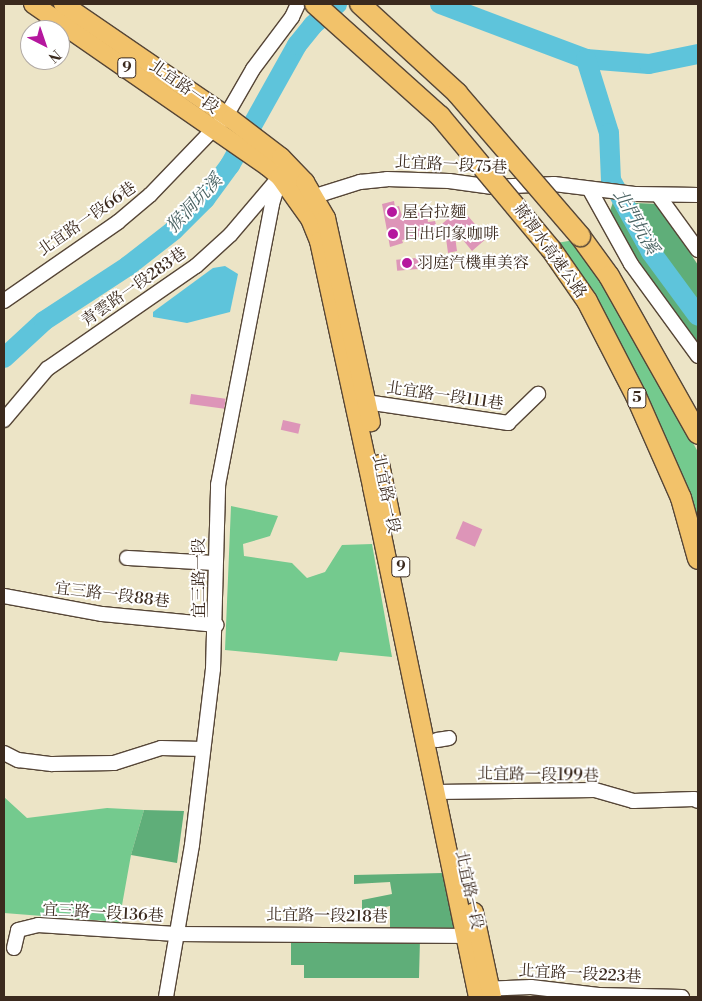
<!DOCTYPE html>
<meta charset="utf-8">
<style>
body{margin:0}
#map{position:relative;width:702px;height:1001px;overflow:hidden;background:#ece4c6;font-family:"Libre Bodoni","Noto Serif TC",serif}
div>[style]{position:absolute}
.green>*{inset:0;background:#74ca8e}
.forest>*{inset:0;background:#5fae79}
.water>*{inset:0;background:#5ec4db}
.river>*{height:20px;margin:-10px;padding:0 10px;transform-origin:10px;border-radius:10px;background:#5ec4db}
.building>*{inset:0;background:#dd95b8;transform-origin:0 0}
.roads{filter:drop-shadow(1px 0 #564637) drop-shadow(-1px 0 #564637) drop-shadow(0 1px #564637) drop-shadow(0 -1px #564637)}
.minor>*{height:14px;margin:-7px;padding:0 7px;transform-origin:7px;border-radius:7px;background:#fff}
.major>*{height:18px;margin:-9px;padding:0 9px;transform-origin:9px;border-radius:9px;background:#f2c26a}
.highway>*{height:20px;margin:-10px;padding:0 10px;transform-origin:10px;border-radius:10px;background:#f2c26a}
.bridges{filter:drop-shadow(1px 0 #564637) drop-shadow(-1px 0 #564637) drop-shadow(0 1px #564637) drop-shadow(0 -1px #564637)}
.highway-bridge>*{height:20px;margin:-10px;padding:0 10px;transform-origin:10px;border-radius:10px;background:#f2c26a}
.dots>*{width:14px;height:14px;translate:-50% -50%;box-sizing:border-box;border:2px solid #fff;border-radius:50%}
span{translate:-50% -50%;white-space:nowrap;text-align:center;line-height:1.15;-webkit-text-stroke:4px #fff;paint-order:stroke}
.shield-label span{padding:1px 4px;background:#fff;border:1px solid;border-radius:4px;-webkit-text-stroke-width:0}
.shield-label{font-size:15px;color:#3b2a1e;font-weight:700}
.street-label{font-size:16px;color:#3b2a1e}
.poi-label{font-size:16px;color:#3b2a1e}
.left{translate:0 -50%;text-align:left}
.water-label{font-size:18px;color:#476060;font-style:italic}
.frame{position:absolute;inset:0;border:5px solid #3b2a1e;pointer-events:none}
.north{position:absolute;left:20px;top:20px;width:50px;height:50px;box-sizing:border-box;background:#fff;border:1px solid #b1aaa5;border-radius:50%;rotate:139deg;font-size:14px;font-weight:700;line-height:20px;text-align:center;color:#3b2a1e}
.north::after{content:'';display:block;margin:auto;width:18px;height:22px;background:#b5179e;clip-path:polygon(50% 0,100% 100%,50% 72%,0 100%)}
</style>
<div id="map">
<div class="green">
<i style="clip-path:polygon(574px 240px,603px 281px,698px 452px,698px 525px,557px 243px)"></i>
<i style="clip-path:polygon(231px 506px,278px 516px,270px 536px,243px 544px,244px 556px,292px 563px,307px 578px,325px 572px,342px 545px,372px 544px,392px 657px,340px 652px,337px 661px,225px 650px)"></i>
<i style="clip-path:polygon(4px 797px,27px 818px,107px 808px,144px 810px,131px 855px,119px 922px,4px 913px)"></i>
</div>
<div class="forest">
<i style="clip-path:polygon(613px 202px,658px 204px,698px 265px,698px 354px,609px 214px)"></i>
<i style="clip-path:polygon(144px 810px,184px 811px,177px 863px,131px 855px)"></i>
<i style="clip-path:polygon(443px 873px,454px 928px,390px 927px,390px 906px,362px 912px,362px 900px,392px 894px,390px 882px,354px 884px,354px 875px)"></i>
<i style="clip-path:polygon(291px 938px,420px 939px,419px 978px,304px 978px,304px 965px,291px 965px)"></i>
</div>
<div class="water">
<i style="clip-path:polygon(225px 266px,238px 274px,230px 312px,187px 323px,153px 317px,153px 312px,213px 268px)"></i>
</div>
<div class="river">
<i style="left:440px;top:4px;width:156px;rotate:20.6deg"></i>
<i style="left:586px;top:59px;width:63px;rotate:4.5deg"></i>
<i style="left:649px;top:64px;width:50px;rotate:-11.5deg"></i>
<i style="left:586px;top:59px;width:77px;rotate:72.7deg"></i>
<i style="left:609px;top:133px;width:47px;rotate:87.6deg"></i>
<i style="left:611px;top:180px;width:82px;rotate:60.9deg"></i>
<i style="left:651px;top:252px;width:79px;rotate:53.7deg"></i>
<i style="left:4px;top:358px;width:54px;rotate:-42.8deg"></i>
<i style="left:44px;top:321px;width:100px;rotate:-33.2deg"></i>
<i style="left:128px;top:266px;width:58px;rotate:-38deg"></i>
<i style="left:174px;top:230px;width:44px;rotate:-45deg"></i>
<i style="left:205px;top:199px;width:42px;rotate:-53.7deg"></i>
<i style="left:230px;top:165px;width:137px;rotate:-60.8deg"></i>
<i style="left:297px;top:45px;width:26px;rotate:-51deg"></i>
<i style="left:313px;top:25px;width:32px;rotate:-41deg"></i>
</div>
<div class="building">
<i style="clip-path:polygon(394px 201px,395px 207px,399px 206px,402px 216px,426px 211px,428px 222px,435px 221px,437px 228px,461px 208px,487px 238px,472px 251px,454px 229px,457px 251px,448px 253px,445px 231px,402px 240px,403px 243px,390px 247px,382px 204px)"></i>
<i style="left:451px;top:255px;width:11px;height:55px;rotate:85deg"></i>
<i style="left:191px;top:394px;width:35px;height:10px;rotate:8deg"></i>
<i style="left:283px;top:420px;width:18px;height:10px;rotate:13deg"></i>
<i style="left:463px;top:521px;width:21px;height:19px;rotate:23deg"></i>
</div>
<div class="roads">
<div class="minor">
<i style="left:590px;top:190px;width:85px;rotate:61deg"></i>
<i style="left:631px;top:264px;width:114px;rotate:53.9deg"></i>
<i style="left:658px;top:195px;width:68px;rotate:54deg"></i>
<i style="left:306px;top:199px;width:57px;rotate:-17.5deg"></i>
<i style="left:360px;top:182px;width:27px;rotate:-6deg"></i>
<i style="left:387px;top:179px;width:62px;rotate:1.8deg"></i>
<i style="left:449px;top:181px;width:44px;rotate:7.8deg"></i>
<i style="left:493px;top:187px;width:61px;rotate:-2.8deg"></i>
<i style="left:554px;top:184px;width:83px;rotate:7deg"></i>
<i style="left:636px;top:194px;width:62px;rotate:0.9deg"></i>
<i style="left:4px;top:301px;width:139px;rotate:-34.7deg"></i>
<i style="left:118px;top:222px;width:42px;rotate:-40.2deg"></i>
<i style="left:150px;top:195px;width:110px;rotate:-46.1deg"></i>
<i style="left:226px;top:116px;width:54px;rotate:-60.1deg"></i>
<i style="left:253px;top:69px;width:65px;rotate:-53.1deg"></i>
<i style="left:292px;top:17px;width:14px;rotate:-65deg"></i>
<i style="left:366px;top:402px;width:144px;rotate:8.4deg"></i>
<i style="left:508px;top:423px;width:42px;rotate:-44deg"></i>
<i style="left:4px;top:420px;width:67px;rotate:-49.9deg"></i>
<i style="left:47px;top:369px;width:181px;rotate:-34.7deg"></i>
<i style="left:196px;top:266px;width:47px;rotate:-42.4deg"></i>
<i style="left:231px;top:234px;width:71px;rotate:-49.6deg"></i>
<i style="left:127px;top:558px;width:88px;rotate:3.3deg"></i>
<i style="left:4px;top:596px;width:100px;rotate:10.4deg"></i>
<i style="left:102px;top:614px;width:115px;rotate:5.5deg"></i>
<i style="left:437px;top:740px;width:12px;rotate:-9deg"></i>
<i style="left:4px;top:753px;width:16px;rotate:27deg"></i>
<i style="left:18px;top:760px;width:34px;rotate:7deg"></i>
<i style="left:52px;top:764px;width:62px;rotate:-0.9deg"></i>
<i style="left:114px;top:763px;width:49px;rotate:-17.7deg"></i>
<i style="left:161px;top:748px;width:42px;rotate:1.4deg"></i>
<i style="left:435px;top:792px;width:160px;rotate:-0.7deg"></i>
<i style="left:595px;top:790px;width:40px;rotate:16deg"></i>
<i style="left:633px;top:801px;width:61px;rotate:-1.9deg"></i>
<i style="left:694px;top:799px;width:4px;rotate:27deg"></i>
<i style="left:14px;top:948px;width:18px;rotate:-77deg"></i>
<i style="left:18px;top:930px;width:21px;rotate:-14deg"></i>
<i style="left:38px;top:925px;width:138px;rotate:3.7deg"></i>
<i style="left:176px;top:934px;width:297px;rotate:0.4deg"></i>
<i style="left:482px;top:989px;width:49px;rotate:-2.3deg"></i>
<i style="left:531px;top:987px;width:68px;rotate:6.7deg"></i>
<i style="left:599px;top:995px;width:83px;rotate:1.4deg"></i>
<i style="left:166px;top:997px;width:154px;rotate:-80.3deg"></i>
<i style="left:192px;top:845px;width:177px;rotate:-83.2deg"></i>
<i style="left:213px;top:669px;width:184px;rotate:-88.4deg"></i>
<i style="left:218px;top:485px;width:286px;rotate:-79.1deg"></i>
<i style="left:272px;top:204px;width:28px;rotate:-73deg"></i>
<i style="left:280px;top:177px;width:6px;rotate:-51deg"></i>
</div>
<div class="major">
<i style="left:33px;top:4px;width:285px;rotate:34.7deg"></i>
<i style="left:267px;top:166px;width:17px;rotate:40deg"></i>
<i style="left:280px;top:177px;width:52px;rotate:54.5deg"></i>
<i style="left:310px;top:219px;width:24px;rotate:68deg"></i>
<i style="left:319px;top:241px;width:252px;rotate:77.8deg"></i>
<i style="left:372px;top:487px;width:521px;rotate:78.26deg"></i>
<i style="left:63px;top:4px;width:204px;rotate:34.4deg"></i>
<i style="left:231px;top:119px;width:63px;rotate:37.2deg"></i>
<i style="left:281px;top:157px;width:35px;rotate:46deg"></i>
<i style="left:305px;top:182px;width:42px;rotate:59.7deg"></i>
<i style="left:326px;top:218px;width:209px;rotate:77.6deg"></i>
<i style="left:380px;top:464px;width:54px;rotate:78.3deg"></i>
<i style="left:474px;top:912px;width:87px;rotate:78deg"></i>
</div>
<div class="highway">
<i style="left:580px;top:236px;width:49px;rotate:54.1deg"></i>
<i style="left:609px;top:276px;width:181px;rotate:60.6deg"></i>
<i style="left:551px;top:249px;width:63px;rotate:55.3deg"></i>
<i style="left:587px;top:301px;width:107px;rotate:62.7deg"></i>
<i style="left:636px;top:396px;width:111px;rotate:66.2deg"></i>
<i style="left:681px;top:498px;width:63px;rotate:74.4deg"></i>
</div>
</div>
<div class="bridges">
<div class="highway-bridge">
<i style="left:315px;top:4px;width:168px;rotate:41.9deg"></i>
<i style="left:440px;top:116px;width:173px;rotate:50.2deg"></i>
<i style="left:360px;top:4px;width:132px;rotate:42.5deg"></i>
<i style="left:457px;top:93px;width:189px;rotate:49.3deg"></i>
</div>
</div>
<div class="dots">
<i style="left:392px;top:212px;background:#b5179e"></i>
<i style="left:393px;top:234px;background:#b5179e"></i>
<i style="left:407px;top:263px;background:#b5179e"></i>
</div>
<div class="shield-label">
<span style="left:127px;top:68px">9</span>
<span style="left:637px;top:398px">5</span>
<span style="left:401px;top:567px">9</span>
</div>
<div class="street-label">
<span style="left:184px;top:87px;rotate:35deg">北宜路一段</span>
<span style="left:451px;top:165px;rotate:3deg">北宜路一段75巷</span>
<span style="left:87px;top:219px;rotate:-35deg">北宜路一段66巷</span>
<span style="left:550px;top:251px;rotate:54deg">蔣渭水高速公路</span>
<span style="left:134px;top:287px;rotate:-35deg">青雲路一段283巷</span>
<span style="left:445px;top:396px;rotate:8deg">北宜路一段111巷</span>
<span style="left:386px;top:494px;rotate:78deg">北宜路一段</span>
<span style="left:199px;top:578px;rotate:-90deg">宜三路一段</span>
<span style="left:112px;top:595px;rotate:7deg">宜三路一段88巷</span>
<span style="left:538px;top:775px;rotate:1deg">北宜路一段199巷</span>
<span style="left:469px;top:890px;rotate:78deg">北宜路一段</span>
<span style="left:103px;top:913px;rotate:3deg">宜三路一段136巷</span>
<span style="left:327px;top:916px;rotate:1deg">北宜路一段218巷</span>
<span style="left:580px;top:974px;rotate:3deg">北宜路一段223巷</span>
</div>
<div class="poi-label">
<span class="left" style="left:402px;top:212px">屋台拉麵</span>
<span class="left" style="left:403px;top:234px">日出印象咖啡</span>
<span class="left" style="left:417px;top:263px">羽庭汽機車美容</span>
</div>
<div class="water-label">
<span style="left:195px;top:204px;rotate:-47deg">猴洞坑溪</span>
<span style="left:635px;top:222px;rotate:60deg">北門坑溪</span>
</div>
<div class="frame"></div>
<div class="north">N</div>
</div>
